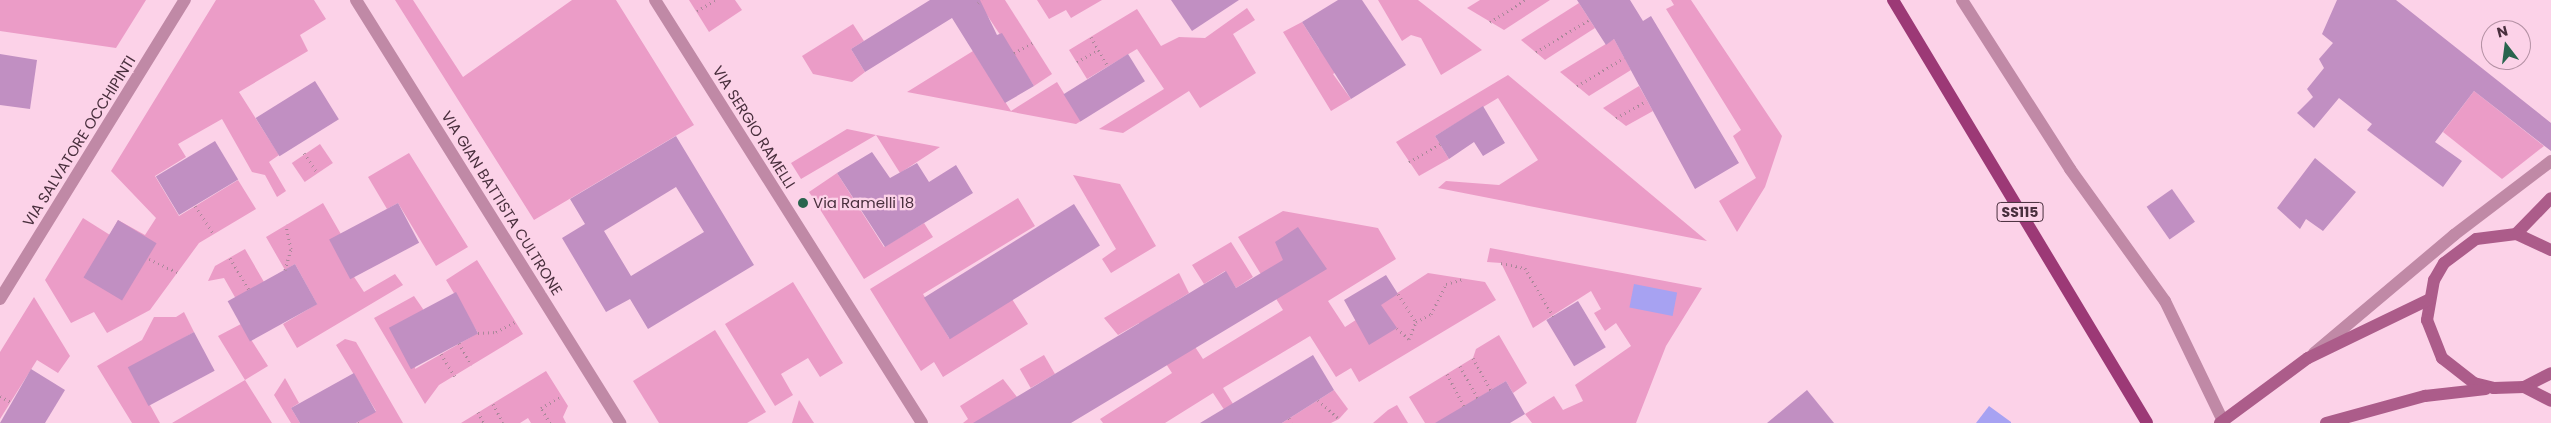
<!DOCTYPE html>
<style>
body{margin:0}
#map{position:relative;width:2551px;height:423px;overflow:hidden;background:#fcd2e8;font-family:Poppins,sans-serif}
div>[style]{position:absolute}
.green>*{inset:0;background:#eb9cc7;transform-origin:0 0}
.water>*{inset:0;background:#a7a2f2;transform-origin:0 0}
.building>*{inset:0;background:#c18fc2;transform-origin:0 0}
.path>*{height:3px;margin-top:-1.5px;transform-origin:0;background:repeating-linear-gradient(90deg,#aa889a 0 1px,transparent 0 5px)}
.lane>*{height:12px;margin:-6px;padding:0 6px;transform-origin:6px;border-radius:6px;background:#c089a6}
.street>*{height:12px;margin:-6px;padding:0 6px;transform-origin:6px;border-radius:6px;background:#c089a6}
.secondary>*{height:12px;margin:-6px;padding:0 6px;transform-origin:6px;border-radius:6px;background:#ac5c8a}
.primary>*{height:12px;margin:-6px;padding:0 6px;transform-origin:6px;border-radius:6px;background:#9c3976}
.dots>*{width:14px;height:14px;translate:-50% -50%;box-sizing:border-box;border:2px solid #fcd2e8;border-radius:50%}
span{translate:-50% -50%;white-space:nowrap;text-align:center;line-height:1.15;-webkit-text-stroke:4.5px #fcd2e8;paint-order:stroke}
.shield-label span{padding:1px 4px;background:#fcd2e8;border:1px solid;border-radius:4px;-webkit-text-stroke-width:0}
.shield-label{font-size:14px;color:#492f3d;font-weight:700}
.street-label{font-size:15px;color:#492f3d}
.poi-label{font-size:15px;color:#492f3d}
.left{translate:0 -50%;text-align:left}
.north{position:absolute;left:2481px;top:20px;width:50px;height:50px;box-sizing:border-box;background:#fcd2e8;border:1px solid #b491a4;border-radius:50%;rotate:345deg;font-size:14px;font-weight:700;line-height:20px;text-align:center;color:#492f3d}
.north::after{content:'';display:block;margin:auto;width:18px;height:22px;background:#29644e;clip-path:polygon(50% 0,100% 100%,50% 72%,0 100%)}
</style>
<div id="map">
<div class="green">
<i style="clip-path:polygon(0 0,146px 0,116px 48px,0 31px)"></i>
<i style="clip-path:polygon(216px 0,314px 0,326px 19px,300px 35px,308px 51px,239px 92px,279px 155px,269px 162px,286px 191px,277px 197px,265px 175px,252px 172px,222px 119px,178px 144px,186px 157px,155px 176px,179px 216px,238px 180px,256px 209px,199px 243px,150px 310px,107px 333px,94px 312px,71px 323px,45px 280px,83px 218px,110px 235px,118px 220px,145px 235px,156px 218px,111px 171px)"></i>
<i style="clip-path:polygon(395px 0,413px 0,463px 77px,572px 0,616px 0,694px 125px,534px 220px)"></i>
<i style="clip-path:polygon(689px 0,735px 0,742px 10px,709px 32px)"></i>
<i style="clip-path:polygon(977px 0,1005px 0,1052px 74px,1034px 86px)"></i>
<i style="clip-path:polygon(1037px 0,1102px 0,1071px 18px,1066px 10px,1049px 19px)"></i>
<i style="clip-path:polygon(1378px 0,1418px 0,1482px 50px,1441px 75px,1421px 38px,1411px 35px,1402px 41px)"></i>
<i style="clip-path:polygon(1480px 0,1550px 0,1504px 30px,1467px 8px)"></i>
<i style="clip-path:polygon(1671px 0,1691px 0,1782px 136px,1765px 187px,1737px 232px,1719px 201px,1756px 178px,1733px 136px,1741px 130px,1666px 9px,1674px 5px)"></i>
<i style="clip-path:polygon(1579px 3px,1595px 28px,1545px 60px,1521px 40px)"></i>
<i style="clip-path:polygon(1247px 8px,1255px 20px,1233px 34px,1256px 73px,1200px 108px,1189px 91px,1123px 133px,1099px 129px,1164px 89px,1137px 49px,1087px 79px,1069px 50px,1137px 9px,1161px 46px,1179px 37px,1205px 38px)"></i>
<i style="clip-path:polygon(1302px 22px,1319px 49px,1354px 60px,1333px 74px,1351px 99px,1331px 111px,1283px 32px)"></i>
<i style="clip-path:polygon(853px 24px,864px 41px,851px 49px,865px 72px,852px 82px,813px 74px,802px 56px)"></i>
<i style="clip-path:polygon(1614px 39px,1631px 70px,1589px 96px,1560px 72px)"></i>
<i style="clip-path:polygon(973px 51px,1011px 111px,1057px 82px,1081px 121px,1076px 124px,907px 92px)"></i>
<i style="clip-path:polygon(1508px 75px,1707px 241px,1438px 188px,1446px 181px,1499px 185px,1538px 160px,1498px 98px,1435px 136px,1449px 159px,1419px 176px,1396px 142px)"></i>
<i style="clip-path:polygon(1639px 86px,1653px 111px,1626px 126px,1603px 108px)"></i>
<i style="clip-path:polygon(2474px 91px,2544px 146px,2502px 179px,2443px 132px)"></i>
<i style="clip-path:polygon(847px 129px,876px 135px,940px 147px,900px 173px,876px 135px,801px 179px,791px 163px)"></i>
<i style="left:320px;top:144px;width:23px;height:34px;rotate:56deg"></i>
<i style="clip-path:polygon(409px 153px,468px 247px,436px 266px,398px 203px,387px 209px,368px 177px)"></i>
<i style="clip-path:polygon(837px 173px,884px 247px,924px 223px,933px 237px,864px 279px,809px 192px)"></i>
<i style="clip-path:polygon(1073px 175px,1120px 184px,1156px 246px,1111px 273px,1102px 259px,1116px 249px)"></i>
<i style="clip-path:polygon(1018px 198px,1035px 226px,923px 294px,949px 338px,972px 324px,961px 304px,1012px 299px,1028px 324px,943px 377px,934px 362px,921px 371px,870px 289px)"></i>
<i style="clip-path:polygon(323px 203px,342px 236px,331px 242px,364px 292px,395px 274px,403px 285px,297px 348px,283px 324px,317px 304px,295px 264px,285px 270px,266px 237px)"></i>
<i style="clip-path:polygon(1283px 211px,1378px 228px,1396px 259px,1328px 301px,1345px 327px,1428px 273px,1485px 282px,1496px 300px,1359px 382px,1351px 368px,1336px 377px,1310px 336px,1223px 388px,1245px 423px,1233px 423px,1213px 393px,1165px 423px,1103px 423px,1100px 419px,1172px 373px,1139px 323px,1118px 335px,1104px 318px,1179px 273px,1189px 293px,1168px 306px,1203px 359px,1283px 310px,1238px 237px)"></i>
<i style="clip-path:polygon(1231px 242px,1253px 277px,1236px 288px,1225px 271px,1204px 284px,1192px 265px)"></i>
<i style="clip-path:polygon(1490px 248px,1702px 288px,1666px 346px,1636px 423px,1532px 423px,1525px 414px,1554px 396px,1563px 410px,1583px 401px,1575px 385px,1631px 346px,1616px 323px,1605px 331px,1594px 313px,1601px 309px,1591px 291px,1533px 328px,1501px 263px,1487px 262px)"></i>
<i style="clip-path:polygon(245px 249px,264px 282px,236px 299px,224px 278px,208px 281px,215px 266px)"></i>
<i style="clip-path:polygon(477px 260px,523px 334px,439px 385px,425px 404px,374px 318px,414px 296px,423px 309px,415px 369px,478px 333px,446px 280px)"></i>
<i style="clip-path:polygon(793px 282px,843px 363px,820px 377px,808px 358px,781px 374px,793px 395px,775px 406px,725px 324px)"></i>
<i style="clip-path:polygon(34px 297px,70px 356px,58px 373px,37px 360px,0 419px,0 352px)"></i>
<i style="clip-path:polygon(184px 312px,194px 332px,130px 369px,160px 423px,132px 423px,97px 366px,142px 340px,154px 317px,176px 317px)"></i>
<i style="clip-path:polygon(241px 324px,268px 366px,245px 380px,272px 423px,172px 423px,245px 380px,218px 336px)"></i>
<i style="clip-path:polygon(715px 330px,766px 412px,747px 423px,659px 423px,633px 381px)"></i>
<i style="clip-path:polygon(1499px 335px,1527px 383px,1513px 393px,1506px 381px,1447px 417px,1451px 423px,1425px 423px,1409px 397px,1473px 358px,1476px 349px)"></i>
<i style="clip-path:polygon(345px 339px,356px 342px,403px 423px,356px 423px,376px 411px,336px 345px)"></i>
<i style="left:1044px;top:355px;width:22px;height:28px;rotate:60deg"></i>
<i style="clip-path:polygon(546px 371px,568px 406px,563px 417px,566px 423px,531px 423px,528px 418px,520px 423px,461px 423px)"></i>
<i style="clip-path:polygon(285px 378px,299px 403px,291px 408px,300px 423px,291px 423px,274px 395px)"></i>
<i style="clip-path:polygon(1003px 379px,1017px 397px,1000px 423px,963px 423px,968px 419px,960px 406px)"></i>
<i style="clip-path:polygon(1334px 390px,1348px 409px,1339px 419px,1331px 423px,1282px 423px)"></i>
<i style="clip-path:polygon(799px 400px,814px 423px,792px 423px)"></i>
<i style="clip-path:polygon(1397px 405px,1408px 423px,1373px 423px,1388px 410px)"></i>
</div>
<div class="water">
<i style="left:1634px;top:284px;width:44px;height:24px;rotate:11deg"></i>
<i style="clip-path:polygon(1989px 406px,2011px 422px,2011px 423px,1976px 423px)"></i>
</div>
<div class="building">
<i style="clip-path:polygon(930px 0,980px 0,997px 35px,1002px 33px,1034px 86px,1005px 103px,952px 18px,865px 72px,851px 49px)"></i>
<i style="clip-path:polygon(1171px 0,1239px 0,1192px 31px)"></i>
<i style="clip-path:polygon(1338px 0,1362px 0,1406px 65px,1351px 99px,1302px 22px)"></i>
<i style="clip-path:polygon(1577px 0,1630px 0,1643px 21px,1651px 16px,1739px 163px,1695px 189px,1614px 39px,1606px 45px)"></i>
<i style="clip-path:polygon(2337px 0,2396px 0,2551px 123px,2551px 151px,2474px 91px,2435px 142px,2462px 161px,2443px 187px,2367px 130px,2372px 124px,2339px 98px,2314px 128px,2297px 113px,2313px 97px,2307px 89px,2324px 68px,2319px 59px,2333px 43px,2322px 34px)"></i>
<i style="clip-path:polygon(0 54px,37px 60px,30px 109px,0 105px)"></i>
<i style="left:1128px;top:54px;width:32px;height:76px;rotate:58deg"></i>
<i style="left:315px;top:81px;width:45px;height:70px;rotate:58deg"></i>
<i style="clip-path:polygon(1483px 106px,1505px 143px,1483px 156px,1474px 142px,1449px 159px,1435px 136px)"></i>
<i style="clip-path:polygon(evenodd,676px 136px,754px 265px,648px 329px,630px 299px,606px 312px,562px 238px,585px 224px,570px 199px,676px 136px,676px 187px,704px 232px,631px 276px,604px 231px,676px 187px)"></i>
<i style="left:215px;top:141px;width:45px;height:69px;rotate:59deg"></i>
<i style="clip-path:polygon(872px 152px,890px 178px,917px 163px,929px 182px,956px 165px,973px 193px,885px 247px,837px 173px)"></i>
<i style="clip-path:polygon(2315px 158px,2356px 192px,2323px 231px,2306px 219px,2300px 229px,2277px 208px)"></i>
<i style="left:2172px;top:189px;width:40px;height:31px;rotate:55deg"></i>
<i style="left:398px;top:203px;width:45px;height:78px;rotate:62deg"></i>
<i style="left:1074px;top:204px;width:49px;height:177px;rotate:58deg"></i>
<i style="left:118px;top:220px;width:45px;height:67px;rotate:31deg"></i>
<i style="clip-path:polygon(1298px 227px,1327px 269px,1071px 423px,973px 423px,1226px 271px,1236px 288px,1283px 260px,1275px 242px)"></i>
<i style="left:295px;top:264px;width:46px;height:77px;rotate:61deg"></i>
<i style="clip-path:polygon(1386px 275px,1398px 294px,1381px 305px,1397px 328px,1369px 345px,1344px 300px)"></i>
<i style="left:456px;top:292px;width:47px;height:76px;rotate:62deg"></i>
<i style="left:1578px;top:301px;width:54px;height:37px;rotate:59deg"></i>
<i style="left:194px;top:332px;width:44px;height:75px;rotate:62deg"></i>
<i style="clip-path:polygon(1313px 355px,1334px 390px,1282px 423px,1200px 423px)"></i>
<i style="clip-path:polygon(31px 369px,65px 390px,45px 423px,0 423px)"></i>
<i style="clip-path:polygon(354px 373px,376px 412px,356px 423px,300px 423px,291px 408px)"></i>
<i style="clip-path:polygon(1506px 381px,1525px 414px,1510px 423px,1435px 423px)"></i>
<i style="clip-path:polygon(1807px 390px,1834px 423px,1767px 423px)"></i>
</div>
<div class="path">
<i style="left:978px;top:3px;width:5px;rotate:-37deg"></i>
<i style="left:697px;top:11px;width:21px;rotate:-31deg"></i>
<i style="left:1490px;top:22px;width:41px;rotate:-32.2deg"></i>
<i style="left:1091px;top:37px;width:34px;rotate:60deg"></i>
<i style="left:1536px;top:52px;width:63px;rotate:-31.4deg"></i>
<i style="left:1014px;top:53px;width:21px;rotate:-29deg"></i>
<i style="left:1077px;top:62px;width:24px;rotate:-30deg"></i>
<i style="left:1577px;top:86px;width:55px;rotate:-30.8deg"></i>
<i style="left:1616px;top:118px;width:35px;rotate:-29deg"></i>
<i style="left:304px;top:153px;width:23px;rotate:56deg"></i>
<i style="left:1409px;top:162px;width:36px;rotate:-30deg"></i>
<i style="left:195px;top:206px;width:34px;rotate:56deg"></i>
<i style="left:230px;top:258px;width:39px;rotate:59deg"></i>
<i style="left:149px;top:259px;width:31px;rotate:25deg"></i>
<i style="left:1501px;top:263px;width:25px;rotate:12deg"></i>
<i style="left:1525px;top:268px;width:56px;rotate:59.7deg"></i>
<i style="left:285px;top:270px;width:22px;rotate:-74deg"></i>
<i style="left:291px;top:249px;width:25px;rotate:-102deg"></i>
<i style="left:1398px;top:294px;width:33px;rotate:57deg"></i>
<i style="left:1397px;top:328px;width:16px;rotate:43deg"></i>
<i style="left:1409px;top:339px;width:18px;rotate:-68deg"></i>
<i style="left:1416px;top:322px;width:17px;rotate:-28deg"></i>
<i style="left:1431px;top:314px;width:34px;rotate:-63deg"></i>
<i style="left:1446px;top:284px;width:18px;rotate:-16deg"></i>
<i style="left:478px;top:333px;width:18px;rotate:-3deg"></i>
<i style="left:496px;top:332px;width:21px;rotate:-28deg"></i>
<i style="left:459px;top:343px;width:25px;rotate:61deg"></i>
<i style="left:441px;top:354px;width:26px;rotate:58deg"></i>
<i style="left:1473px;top:358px;width:37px;rotate:61deg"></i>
<i style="left:1460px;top:366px;width:37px;rotate:61deg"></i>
<i style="left:1447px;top:374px;width:36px;rotate:62deg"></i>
<i style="left:0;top:396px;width:13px;rotate:29deg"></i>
<i style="left:1318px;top:400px;width:28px;rotate:42deg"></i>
<i style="left:493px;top:404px;width:21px;rotate:62deg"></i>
<i style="left:478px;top:412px;width:13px;rotate:61deg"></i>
<i style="left:1289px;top:418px;width:5px;rotate:68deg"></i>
<i style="left:358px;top:422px;width:1px;rotate:45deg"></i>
<i style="left:550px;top:423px;width:17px;rotate:-121deg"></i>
<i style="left:541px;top:408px;width:24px;rotate:-30deg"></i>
</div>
<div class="lane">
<i style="left:2314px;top:353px;width:183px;rotate:-40.1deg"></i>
<i style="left:2454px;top:235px;width:122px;rotate:-37.3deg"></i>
</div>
<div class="street">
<i style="left:356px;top:0;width:499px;rotate:58deg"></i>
<i style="left:655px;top:0;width:500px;rotate:57.74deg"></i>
<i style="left:1962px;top:0;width:201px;rotate:57.4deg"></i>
<i style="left:2070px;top:169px;width:163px;rotate:54.3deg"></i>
<i style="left:2165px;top:301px;width:133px;rotate:64.2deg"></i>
<i style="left:0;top:299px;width:352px;rotate:-58.3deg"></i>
</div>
<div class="secondary">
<i style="left:2516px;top:234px;width:50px;rotate:-45.8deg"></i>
<i style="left:2551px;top:250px;width:38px;rotate:-155deg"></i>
<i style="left:2516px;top:234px;width:40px;rotate:172.9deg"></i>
<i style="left:2476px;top:239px;width:40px;rotate:143deg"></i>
<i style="left:2444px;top:263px;width:20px;rotate:120deg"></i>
<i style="left:2434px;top:280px;width:41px;rotate:99.9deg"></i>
<i style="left:2427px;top:320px;width:41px;rotate:68.5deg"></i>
<i style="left:2442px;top:358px;width:41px;rotate:38deg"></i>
<i style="left:2474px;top:383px;width:21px;rotate:14deg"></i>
<i style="left:2494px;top:388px;width:30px;rotate:-2deg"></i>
<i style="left:2524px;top:387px;width:30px;rotate:-27deg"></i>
<i style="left:2524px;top:387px;width:30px;rotate:27deg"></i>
<i style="left:2220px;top:423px;width:109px;rotate:-36.5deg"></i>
<i style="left:2308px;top:358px;width:133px;rotate:-25.8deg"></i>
<i style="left:2326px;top:423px;width:103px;rotate:-15.3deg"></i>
<i style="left:2425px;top:396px;width:61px;rotate:-6.5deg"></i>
</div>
<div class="primary">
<i style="left:1893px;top:0;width:493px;rotate:59deg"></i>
</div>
<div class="dots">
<i style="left:803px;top:203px;background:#29644e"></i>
</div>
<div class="shield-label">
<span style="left:2020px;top:212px">SS115</span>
</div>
<div class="street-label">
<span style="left:754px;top:127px;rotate:58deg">VIA SERGIO RAMELLI</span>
<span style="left:79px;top:141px;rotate:-58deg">VIA SALVATORE OCCHIPINTI</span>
<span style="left:502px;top:203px;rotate:58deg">VIA GIAN BATTISTA CULTRONE</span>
</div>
<div class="poi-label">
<span class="left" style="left:813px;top:203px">Via Ramelli 18</span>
</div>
<div class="north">N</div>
</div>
